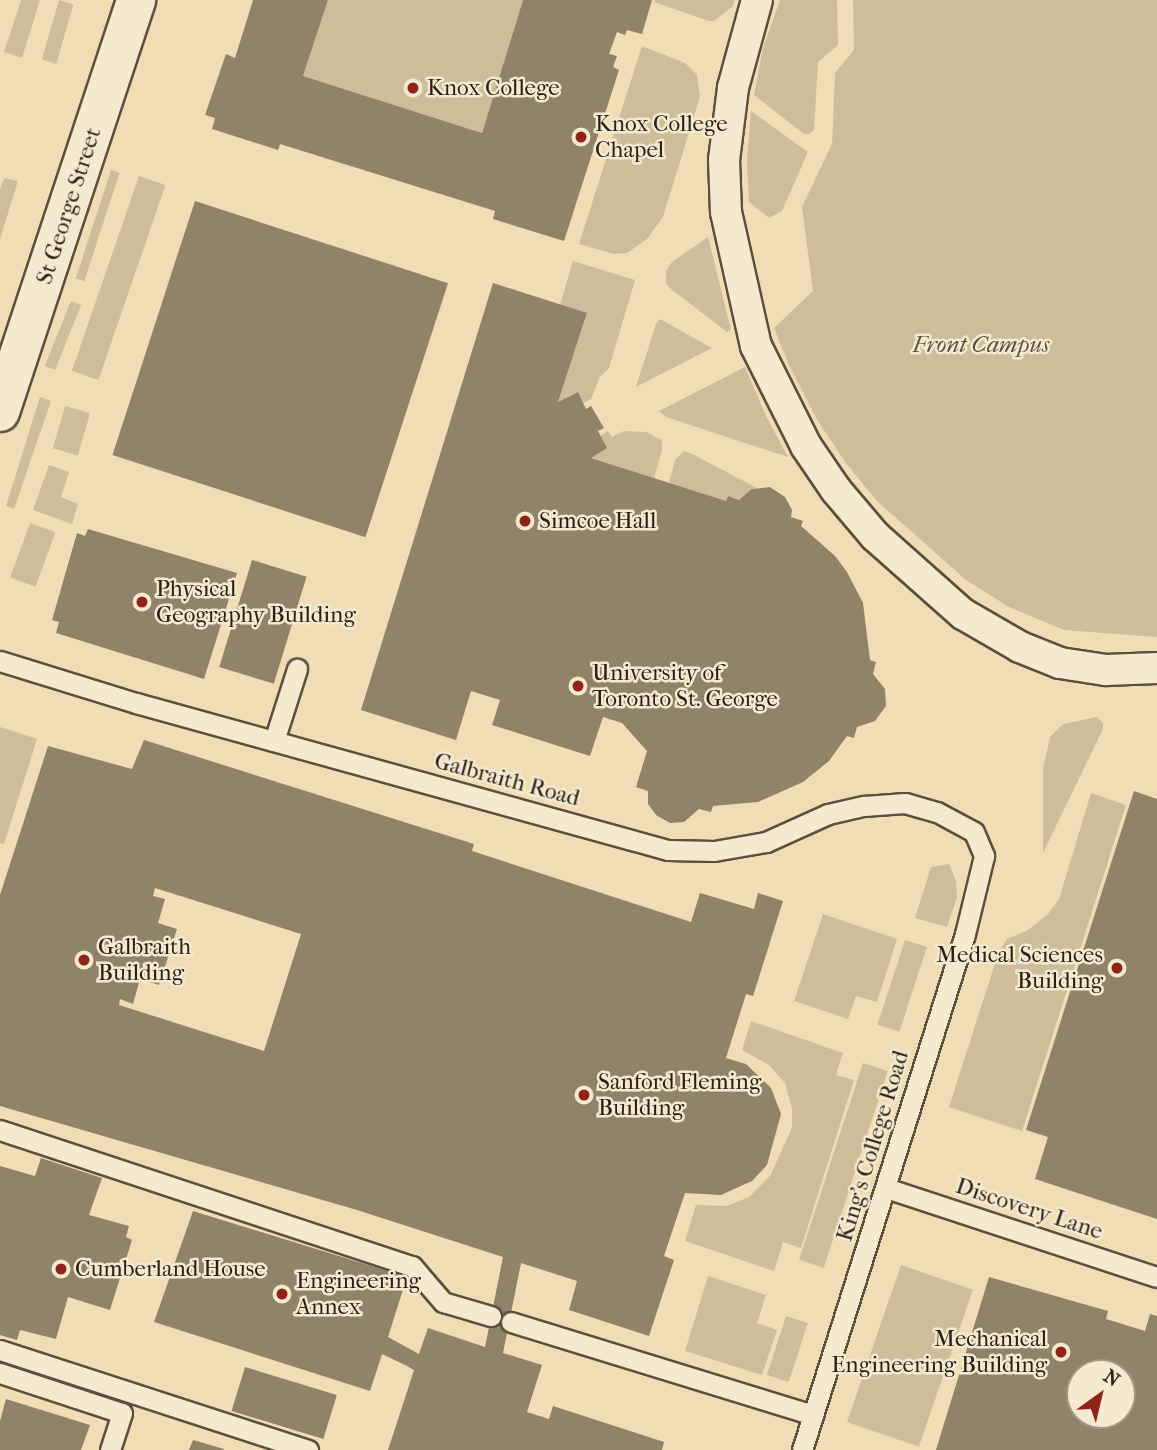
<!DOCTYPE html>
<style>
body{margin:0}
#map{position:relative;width:1157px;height:1450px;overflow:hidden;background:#f0ddb5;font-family:"IM FELL French Canon",serif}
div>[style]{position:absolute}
.green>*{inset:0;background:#cebd9a;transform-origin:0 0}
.building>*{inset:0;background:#908369;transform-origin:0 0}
.roads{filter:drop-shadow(2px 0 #5b503e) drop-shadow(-2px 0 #5b503e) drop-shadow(0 2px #5b503e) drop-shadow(0 -2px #5b503e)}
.service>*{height:19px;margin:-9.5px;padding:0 9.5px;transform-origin:9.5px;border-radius:9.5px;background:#f5e9cf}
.pedestrian>*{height:30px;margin:-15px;padding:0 15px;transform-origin:15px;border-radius:15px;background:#f5e9cf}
.tertiary>*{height:38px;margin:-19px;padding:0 19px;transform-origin:19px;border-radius:19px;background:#f5e9cf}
.dots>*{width:19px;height:19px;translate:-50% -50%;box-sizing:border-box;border:4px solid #f5e9cf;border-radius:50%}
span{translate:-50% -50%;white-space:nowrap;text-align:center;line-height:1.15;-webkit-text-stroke:5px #f5e9cf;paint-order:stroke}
.poi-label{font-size:23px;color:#292117}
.left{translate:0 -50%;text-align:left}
.right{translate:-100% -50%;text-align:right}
.street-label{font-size:23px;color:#292117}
.park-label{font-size:23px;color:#5b503e;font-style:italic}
.north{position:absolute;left:1066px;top:1359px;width:70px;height:70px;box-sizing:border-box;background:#f5e9cf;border:2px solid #a39985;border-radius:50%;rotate:34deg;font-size:19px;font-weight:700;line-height:28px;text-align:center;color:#292117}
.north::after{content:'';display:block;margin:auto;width:24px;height:32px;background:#8f2418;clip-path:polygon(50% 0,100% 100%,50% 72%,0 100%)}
</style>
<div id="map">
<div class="green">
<i style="clip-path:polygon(21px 0,40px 0,22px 58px,4px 52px)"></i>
<i style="left:59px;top:0;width:15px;height:62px;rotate:16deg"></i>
<i style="clip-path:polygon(328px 0,523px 0,482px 133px,303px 76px)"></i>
<i style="clip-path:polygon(656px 0,735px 0,732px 7px,714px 21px,709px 21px,654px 2px)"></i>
<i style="clip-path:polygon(780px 0,837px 0,838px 45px,818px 62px,814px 130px,809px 134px,804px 134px,754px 95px,763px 48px)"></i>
<i style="clip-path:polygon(853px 0,1157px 0,1157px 637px,1064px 630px,1009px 607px,966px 580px,877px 501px,845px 462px,816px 418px,788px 363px,774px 328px,813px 291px,802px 207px,832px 144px,835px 73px,854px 50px)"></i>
<i style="clip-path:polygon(642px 46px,685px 63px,697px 75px,700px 97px,663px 217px,647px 239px,627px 253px,614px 254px,579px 244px)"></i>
<i style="clip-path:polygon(751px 111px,808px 152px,782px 211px,769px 218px,749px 202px,747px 162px)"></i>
<i style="left:111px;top:170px;width:9px;height:114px;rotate:18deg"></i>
<i style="left:139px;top:176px;width:28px;height:206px;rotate:19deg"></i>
<i style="clip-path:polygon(4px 178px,18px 181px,0 239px,0 190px)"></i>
<i style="clip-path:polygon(708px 237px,731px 330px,727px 332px,671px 289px,666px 283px,666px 271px,672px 262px)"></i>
<i style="clip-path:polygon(573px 261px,635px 280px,609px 368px,600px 377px,591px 399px,583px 403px,577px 392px,558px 402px,587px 314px,560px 305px)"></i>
<i style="left:71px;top:301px;width:11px;height:70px;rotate:22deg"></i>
<i style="clip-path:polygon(660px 319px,712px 348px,636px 387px,656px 324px)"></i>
<i style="clip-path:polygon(745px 367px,766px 416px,788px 457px,666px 417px,659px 411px)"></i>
<i style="clip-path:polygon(40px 397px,51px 401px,14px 509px,6px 506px)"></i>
<i style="left:65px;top:406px;width:26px;height:44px;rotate:16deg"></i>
<i style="clip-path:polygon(608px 431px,612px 437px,624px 431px,646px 432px,662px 440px,662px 450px,654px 478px,591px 458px,600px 436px)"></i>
<i style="clip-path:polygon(684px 451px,692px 454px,757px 488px,739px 500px,728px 496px,726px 501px,669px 483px,675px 460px)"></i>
<i style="clip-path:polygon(49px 465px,69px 472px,61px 497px,78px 504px,72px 524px,33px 510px)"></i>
<i style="left:30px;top:523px;width:27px;height:58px;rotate:20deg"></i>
<i style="clip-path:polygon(1097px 717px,1103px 723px,1103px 729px,1043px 853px,1043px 769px,1050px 737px,1063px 724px)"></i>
<i style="clip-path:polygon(0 727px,37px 739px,4px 844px,0 843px)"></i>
<i style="clip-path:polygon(1091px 793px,1126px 805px,1022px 1131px,949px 1107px,999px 951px,1007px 939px,1028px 930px,1048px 914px,1059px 899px)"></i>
<i style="clip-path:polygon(949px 864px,956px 881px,957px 897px,947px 927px,915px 918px,931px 867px)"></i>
<i style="clip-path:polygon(823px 914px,897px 939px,877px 1002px,856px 996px,848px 1019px,794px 1001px)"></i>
<i style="left:905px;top:940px;width:23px;height:89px;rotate:18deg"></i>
<i style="clip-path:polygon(751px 1021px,843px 1053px,836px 1075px,854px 1080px,801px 1248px,783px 1242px,774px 1271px,685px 1241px,696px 1205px,727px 1206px,749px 1197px,770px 1176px,792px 1128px,792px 1109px,785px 1083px,769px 1065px,742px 1050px)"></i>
<i style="left:863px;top:1063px;width:26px;height:207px;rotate:18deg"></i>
<i style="left:901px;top:1265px;width:76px;height:166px;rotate:19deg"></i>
<i style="clip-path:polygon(708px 1276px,766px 1295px,757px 1323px,777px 1330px,762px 1375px,685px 1351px)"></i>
<i style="left:786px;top:1316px;width:23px;height:62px;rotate:18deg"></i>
</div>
<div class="building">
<i style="clip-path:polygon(253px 0,328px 0,303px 76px,482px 133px,523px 0,652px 0,642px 34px,627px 30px,625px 35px,617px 32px,609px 54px,617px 56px,613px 67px,619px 70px,564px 241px,493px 219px,495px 211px,280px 144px,278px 150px,212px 129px,215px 118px,205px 115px,226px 54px,235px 58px)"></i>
<i style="left:195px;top:201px;width:266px;height:267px;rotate:18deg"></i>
<i style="clip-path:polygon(493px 283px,587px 313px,558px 402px,578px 392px,586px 409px,591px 406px,604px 428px,598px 431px,607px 448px,591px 458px,726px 501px,728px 496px,739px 500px,752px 489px,770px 487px,785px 497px,792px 510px,791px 517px,803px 521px,801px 526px,835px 556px,847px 572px,863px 603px,870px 660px,876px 662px,873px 674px,885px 689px,886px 706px,875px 721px,857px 727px,854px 738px,847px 736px,829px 761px,803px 782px,758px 802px,713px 806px,711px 812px,699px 809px,684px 822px,670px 823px,656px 815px,648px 804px,648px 791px,636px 787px,647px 751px,622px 723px,603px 717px,590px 756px,492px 725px,500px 700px,471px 691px,456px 740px,361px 710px)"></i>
<i style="clip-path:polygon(88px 529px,237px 573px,204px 679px,56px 633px,59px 622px,52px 620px,77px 533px,85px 536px)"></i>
<i style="left:252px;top:560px;width:57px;height:112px;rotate:17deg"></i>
<i style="clip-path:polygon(evenodd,144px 740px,474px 844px,472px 851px,691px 922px,700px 893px,754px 909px,758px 893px,783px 901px,753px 996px,746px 994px,726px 1058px,746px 1064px,771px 1088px,781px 1114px,767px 1165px,752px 1181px,721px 1195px,685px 1193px,664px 1256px,674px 1260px,649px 1336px,569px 1310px,577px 1281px,521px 1263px,503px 1353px,542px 1365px,527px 1412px,549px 1419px,553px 1406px,664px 1442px,662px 1450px,388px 1450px,414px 1370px,407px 1366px,382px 1354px,370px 1391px,154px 1322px,193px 1211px,407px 1277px,388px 1337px,419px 1354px,428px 1328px,485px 1347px,503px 1257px,357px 1210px,0 1106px,0 895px,48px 746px,132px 769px,144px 740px,155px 888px,301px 934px,264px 1051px,119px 1005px,120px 999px,133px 1004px,140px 979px,159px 985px,177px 929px,158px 923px,165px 899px,153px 896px,155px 888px)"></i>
<i style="clip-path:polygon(1134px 791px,1157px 799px,1157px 1219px,1035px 1179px,1048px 1137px,1026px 1130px)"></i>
<i style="clip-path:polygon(41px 1158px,102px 1178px,89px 1215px,129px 1226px,126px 1237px,132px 1240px,110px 1310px,68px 1297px,56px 1339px,20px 1330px,17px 1340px,0 1335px,0 1166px,35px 1176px)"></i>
<i style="clip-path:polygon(evenodd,989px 1277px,1108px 1311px,1106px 1319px,1145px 1331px,1150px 1314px,1157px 1316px,1157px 1450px,936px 1450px,989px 1277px,1080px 1373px,1122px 1373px,1122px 1415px,1080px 1415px,1080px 1373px)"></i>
<i style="left:245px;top:1367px;width:96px;height:46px;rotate:17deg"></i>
<i style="clip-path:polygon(6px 1399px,90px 1425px,81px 1450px,0 1450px,0 1421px)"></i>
<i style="clip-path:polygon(193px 1440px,224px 1449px,224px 1450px,189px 1450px)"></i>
</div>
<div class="roads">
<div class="service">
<i style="left:0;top:661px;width:142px;rotate:17.2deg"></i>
<i style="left:136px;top:703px;width:552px;rotate:15.45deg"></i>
<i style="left:668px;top:850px;width:46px;rotate:1.2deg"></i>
<i style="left:714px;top:851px;width:53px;rotate:-9.8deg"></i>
<i style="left:766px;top:842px;width:68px;rotate:-24.3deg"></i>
<i style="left:828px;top:814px;width:37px;rotate:-13deg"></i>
<i style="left:864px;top:806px;width:41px;rotate:-4.2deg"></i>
<i style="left:905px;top:803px;width:33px;rotate:16deg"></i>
<i style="left:937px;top:812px;width:42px;rotate:28.4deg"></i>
<i style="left:974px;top:832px;width:26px;rotate:67deg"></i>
<i style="left:984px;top:856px;width:80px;rotate:103.7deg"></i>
<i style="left:965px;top:934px;width:541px;rotate:107.53deg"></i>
<i style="left:274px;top:741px;width:76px;rotate:-72.3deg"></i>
<i style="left:0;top:1130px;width:434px;rotate:18.3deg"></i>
<i style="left:412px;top:1266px;width:48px;rotate:49.3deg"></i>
<i style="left:443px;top:1302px;width:50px;rotate:16.3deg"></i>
<i style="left:886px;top:1188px;width:285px;rotate:18.2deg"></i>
<i style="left:511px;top:1322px;width:316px;rotate:17.1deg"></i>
<i style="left:0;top:1350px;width:324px;rotate:18deg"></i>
<i style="left:0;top:1373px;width:128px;rotate:18.2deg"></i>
<i style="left:122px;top:1413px;width:39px;rotate:108deg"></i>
</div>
<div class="pedestrian">
<i style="left:757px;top:0;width:91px;rotate:105.3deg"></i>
<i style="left:733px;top:88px;width:73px;rotate:97.1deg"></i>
<i style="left:724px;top:160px;width:52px;rotate:87.8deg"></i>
<i style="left:726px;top:212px;width:137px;rotate:77.4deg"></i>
<i style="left:756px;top:346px;width:112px;rotate:63.4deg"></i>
<i style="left:806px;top:446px;width:53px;rotate:55.7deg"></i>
<i style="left:836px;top:490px;width:60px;rotate:49.7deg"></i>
<i style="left:875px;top:536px;width:118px;rotate:41.6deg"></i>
<i style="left:963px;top:614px;width:66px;rotate:30.1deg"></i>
<i style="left:1020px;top:647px;width:43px;rotate:21.8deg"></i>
<i style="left:1060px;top:663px;width:47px;rotate:8.7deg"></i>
<i style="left:1106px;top:670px;width:51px;rotate:-2.2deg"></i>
</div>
<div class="tertiary">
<i style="left:0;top:412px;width:434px;rotate:-71.7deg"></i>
</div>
</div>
<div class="dots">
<i style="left:413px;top:88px;background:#8f2418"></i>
<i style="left:581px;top:137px;background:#8f2418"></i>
<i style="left:525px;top:521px;background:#8f2418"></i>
<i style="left:142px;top:602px;background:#8f2418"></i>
<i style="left:578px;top:686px;background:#8f2418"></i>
<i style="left:84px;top:960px;background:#8f2418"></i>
<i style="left:1117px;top:968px;background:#8f2418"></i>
<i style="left:584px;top:1095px;background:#8f2418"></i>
<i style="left:61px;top:1269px;background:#8f2418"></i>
<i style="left:282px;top:1294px;background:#8f2418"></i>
<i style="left:1061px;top:1352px;background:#8f2418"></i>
</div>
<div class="poi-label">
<span class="left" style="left:427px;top:88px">Knox College</span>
<span class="left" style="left:595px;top:137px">Knox College<br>Chapel</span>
<span class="left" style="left:539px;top:521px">Simcoe Hall</span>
<span class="left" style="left:156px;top:602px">Physical<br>Geography Building</span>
<span class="left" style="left:592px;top:686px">University of<br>Toronto St. George</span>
<span class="left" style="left:98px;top:960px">Galbraith<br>Building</span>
<span class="right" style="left:1103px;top:968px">Medical Sciences<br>Building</span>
<span class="left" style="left:598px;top:1095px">Sanford Fleming<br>Building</span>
<span class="left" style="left:75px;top:1269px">Cumberland House</span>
<span class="left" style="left:296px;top:1294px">Engineering<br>Annex</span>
<span class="right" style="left:1047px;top:1352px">Mechanical<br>Engineering Building</span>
</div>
<div class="street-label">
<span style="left:69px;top:206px;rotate:-72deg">St George Street</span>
<span style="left:507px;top:780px;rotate:15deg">Galbraith Road</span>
<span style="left:873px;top:1146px;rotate:-73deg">King's College Road</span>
<span style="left:1029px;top:1209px;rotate:18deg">Discovery Lane</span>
</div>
<div class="park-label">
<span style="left:981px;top:345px">Front Campus</span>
</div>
<div class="north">N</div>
</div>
